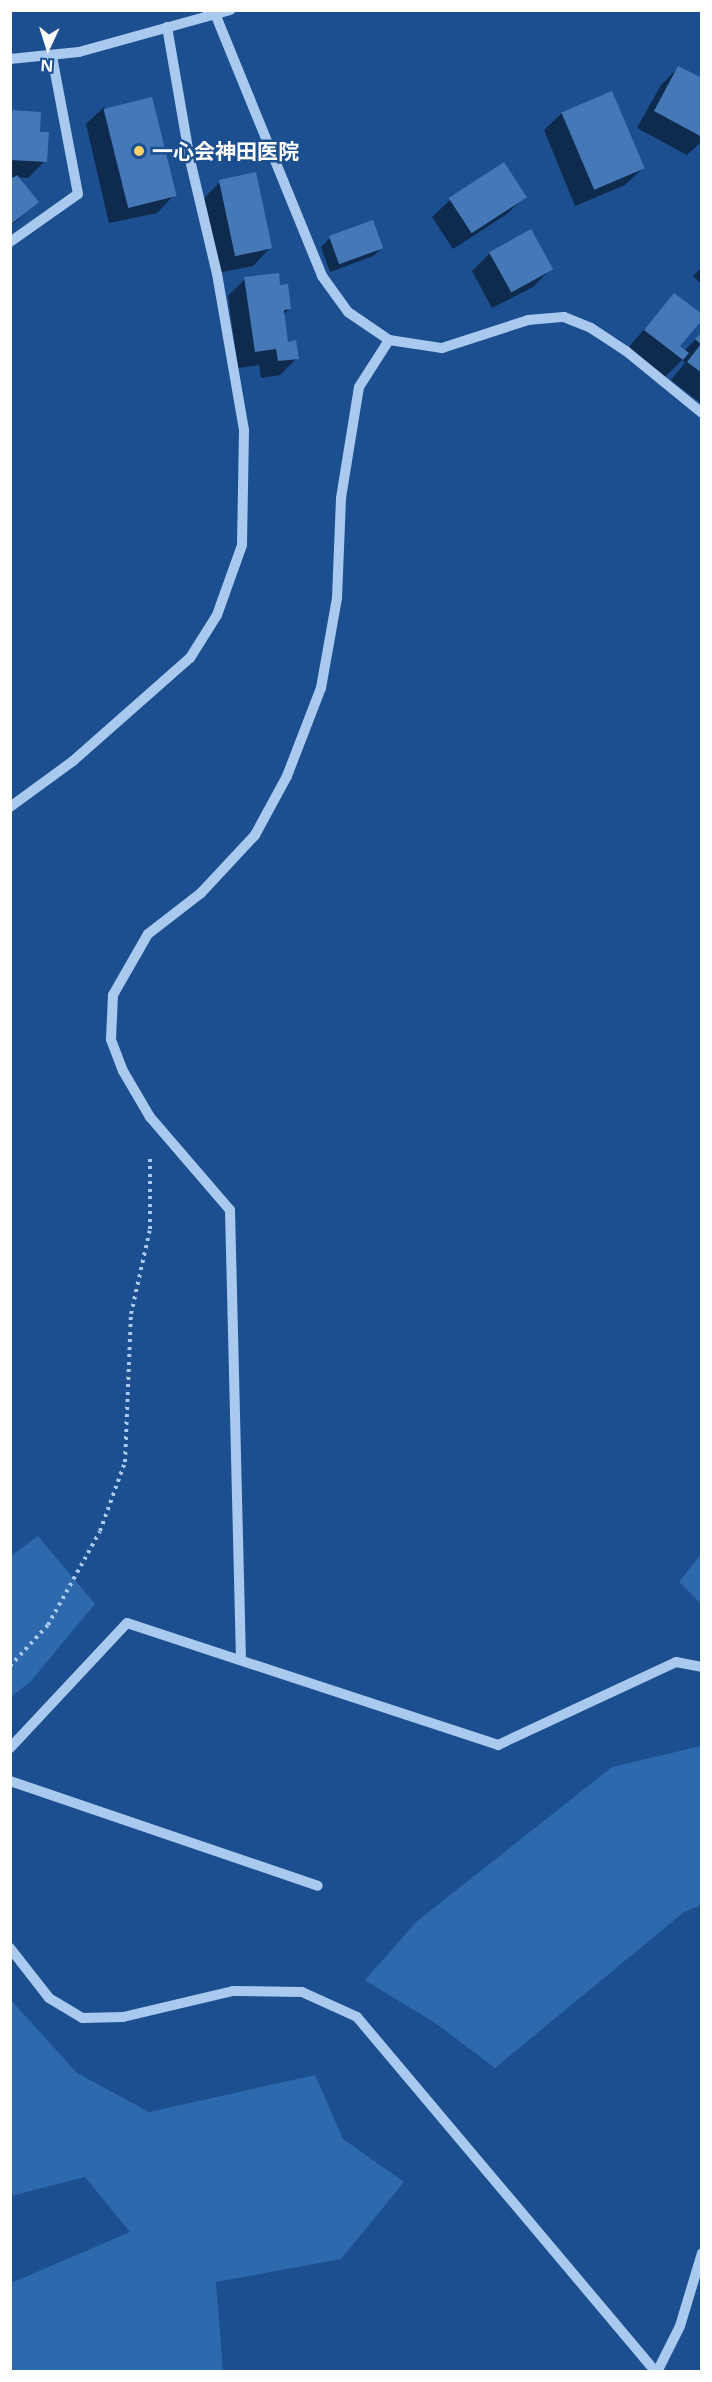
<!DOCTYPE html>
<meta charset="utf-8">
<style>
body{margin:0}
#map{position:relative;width:712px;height:2382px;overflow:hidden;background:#1b4f8f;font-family:"Open Sans","Noto Sans JP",sans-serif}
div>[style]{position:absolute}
.green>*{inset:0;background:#2e69ad}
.shadow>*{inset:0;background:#0007}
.building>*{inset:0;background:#4478b7;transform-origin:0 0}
.path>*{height:4px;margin-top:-2px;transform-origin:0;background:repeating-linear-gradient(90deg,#a9c9ee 0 3px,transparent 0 7.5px)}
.minor>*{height:10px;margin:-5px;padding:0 5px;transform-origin:5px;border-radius:5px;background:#a9c9ee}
.dots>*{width:16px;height:16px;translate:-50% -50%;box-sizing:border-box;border:3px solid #1b4f8f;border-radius:50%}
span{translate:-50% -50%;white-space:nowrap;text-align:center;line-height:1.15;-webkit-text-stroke:5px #1b4f8f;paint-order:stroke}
.poi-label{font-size:21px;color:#fff;font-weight:700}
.left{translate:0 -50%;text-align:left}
.frame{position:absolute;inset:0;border:12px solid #fff;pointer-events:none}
.north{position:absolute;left:18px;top:18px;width:60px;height:60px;-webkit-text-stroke:4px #1b4f8f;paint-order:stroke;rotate:184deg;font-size:16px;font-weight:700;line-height:24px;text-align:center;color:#fff}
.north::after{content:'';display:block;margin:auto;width:21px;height:27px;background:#fff;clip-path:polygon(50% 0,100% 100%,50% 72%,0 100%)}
</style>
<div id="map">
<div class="green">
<i style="clip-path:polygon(38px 1536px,95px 1604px,31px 1681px,11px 1697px,11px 1556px)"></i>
<i style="clip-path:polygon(701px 1554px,701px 1604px,679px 1582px)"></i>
<i style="clip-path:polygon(701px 1746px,701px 1905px,684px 1912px,495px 2068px,438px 2025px,365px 1980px,416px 1922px,612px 1767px)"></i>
<i style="clip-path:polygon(10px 1999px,77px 2073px,149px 2112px,315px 2075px,343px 2139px,404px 2182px,341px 2259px,216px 2282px,223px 2371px,11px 2371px,11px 2283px,130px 2232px,85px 2177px,11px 2196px)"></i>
</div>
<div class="shadow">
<i style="clip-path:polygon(678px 68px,702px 80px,702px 141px,687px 155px,637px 128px,661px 85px)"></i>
<i style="clip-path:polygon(104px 107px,174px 195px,157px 213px,109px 223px,86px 124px)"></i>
<i style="clip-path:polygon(10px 112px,38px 133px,45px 161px,28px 178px,17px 177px,37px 202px,10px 227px,10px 182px,17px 177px,10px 177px)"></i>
<i style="clip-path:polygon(562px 113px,643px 168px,625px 185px,575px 206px,544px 130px)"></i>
<i style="clip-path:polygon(503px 164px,525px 196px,507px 214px,453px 249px,432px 217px,450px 200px)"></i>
<i style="clip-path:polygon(220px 182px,270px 248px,253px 266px,218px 273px,202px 200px)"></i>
<i style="clip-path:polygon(372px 222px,382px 248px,373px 256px,330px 272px,321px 247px,330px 238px)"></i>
<i style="clip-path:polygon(530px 231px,551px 269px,533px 287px,492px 308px,472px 271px,490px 253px)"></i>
<i style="clip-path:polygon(702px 267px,702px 285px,693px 276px)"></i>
<i style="clip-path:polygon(245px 279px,279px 286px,290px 308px,283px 315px,287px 343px,297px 358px,280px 375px,261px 378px,259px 365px,238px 368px,228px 296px)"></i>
<i style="clip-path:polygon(674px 295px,678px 346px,684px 351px,702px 333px,702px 404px,671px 380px,685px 363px,682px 360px,665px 377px,628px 348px)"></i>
</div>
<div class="building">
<i style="clip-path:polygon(678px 66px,702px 78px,702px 137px,654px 111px)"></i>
<i style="left:612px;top:91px;width:84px;height:55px;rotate:67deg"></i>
<i style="left:152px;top:97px;width:102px;height:50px;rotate:76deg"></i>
<i style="clip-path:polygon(10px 110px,41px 112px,40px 132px,49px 132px,47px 162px,10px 160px)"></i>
<i style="left:504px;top:162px;width:42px;height:66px;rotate:57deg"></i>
<i style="left:256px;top:172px;width:78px;height:38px;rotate:78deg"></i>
<i style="clip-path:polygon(17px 175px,39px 202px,10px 225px,10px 180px)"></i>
<i style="left:373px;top:220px;width:30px;height:47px;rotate:70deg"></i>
<i style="left:531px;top:229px;width:46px;height:48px;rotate:61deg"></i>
<i style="clip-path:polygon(279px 273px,280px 285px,288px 284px,291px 309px,284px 310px,288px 342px,296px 340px,299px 359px,278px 361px,276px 349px,255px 352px,244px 277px)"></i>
<i style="clip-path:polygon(674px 293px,702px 314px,702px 320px,680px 346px,689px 353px,683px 360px,644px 330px)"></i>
<i style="clip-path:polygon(702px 332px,702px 373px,687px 362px,701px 344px,695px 339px)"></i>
</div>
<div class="path">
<i style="left:10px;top:1666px;width:56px;rotate:-47.2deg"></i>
<i style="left:48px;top:1625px;width:107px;rotate:-61deg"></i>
<i style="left:100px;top:1531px;width:73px;rotate:-70.1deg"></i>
<i style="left:125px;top:1462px;width:148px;rotate:-87.7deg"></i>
<i style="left:131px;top:1314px;width:87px;rotate:-77.4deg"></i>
<i style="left:150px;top:1229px;width:73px;rotate:-90deg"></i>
</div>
<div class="minor">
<i style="left:207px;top:10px;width:11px;rotate:34deg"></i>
<i style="left:216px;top:16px;width:281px;rotate:67.8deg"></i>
<i style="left:322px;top:276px;width:44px;rotate:54.2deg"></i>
<i style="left:348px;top:312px;width:50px;rotate:34.3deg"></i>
<i style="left:389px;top:340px;width:54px;rotate:8.6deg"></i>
<i style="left:442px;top:348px;width:90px;rotate:-18deg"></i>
<i style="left:528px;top:320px;width:36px;rotate:-5deg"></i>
<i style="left:564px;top:317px;width:29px;rotate:22deg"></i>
<i style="left:591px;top:328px;width:42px;rotate:33.3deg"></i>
<i style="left:626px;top:351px;width:98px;rotate:39.2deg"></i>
<i style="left:10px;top:59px;width:69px;rotate:-5.8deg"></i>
<i style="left:79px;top:52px;width:157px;rotate:-15.5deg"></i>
<i style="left:10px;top:242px;width:83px;rotate:-35.2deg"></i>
<i style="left:78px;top:194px;width:139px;rotate:-100.7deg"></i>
<i style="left:10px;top:807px;width:78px;rotate:-36.1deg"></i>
<i style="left:73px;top:761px;width:156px;rotate:-41.4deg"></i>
<i style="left:190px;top:658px;width:51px;rotate:-57.9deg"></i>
<i style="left:217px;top:615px;width:74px;rotate:-70.3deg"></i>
<i style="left:242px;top:545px;width:115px;rotate:-89deg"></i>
<i style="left:244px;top:430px;width:158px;rotate:-99.8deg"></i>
<i style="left:217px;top:274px;width:117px;rotate:-103.3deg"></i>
<i style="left:190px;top:160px;width:135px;rotate:-99.8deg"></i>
<i style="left:241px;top:1660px;width:450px;rotate:-91.4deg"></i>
<i style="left:230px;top:1210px;width:123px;rotate:-130.7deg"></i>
<i style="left:150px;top:1117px;width:53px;rotate:-120.4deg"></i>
<i style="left:123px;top:1071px;width:34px;rotate:-111deg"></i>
<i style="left:111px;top:1039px;width:44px;rotate:-87.4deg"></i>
<i style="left:113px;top:995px;width:70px;rotate:-60.2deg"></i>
<i style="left:148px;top:934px;width:67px;rotate:-37.7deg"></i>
<i style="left:201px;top:893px;width:79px;rotate:-47deg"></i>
<i style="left:255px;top:835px;width:67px;rotate:-61.5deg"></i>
<i style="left:287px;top:776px;width:94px;rotate:-68.9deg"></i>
<i style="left:321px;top:688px;width:91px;rotate:-79.9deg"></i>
<i style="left:337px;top:598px;width:100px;rotate:-87.7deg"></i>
<i style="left:341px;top:498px;width:112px;rotate:-80.8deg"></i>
<i style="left:359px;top:387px;width:56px;rotate:-57.4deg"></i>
<i style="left:10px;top:1748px;width:171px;rotate:-46.9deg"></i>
<i style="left:127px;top:1623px;width:391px;rotate:18.2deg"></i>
<i style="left:498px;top:1745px;width:196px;rotate:-25deg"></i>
<i style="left:676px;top:1662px;width:26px;rotate:11deg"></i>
<i style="left:10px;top:1781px;width:325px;rotate:18.8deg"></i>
<i style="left:10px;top:1948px;width:63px;rotate:52deg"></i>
<i style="left:49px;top:1998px;width:39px;rotate:31deg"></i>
<i style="left:82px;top:2018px;width:41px;rotate:-1.4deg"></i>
<i style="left:123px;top:2017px;width:113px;rotate:-13.3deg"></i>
<i style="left:233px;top:1991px;width:69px;rotate:0.8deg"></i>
<i style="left:302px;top:1992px;width:60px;rotate:24.4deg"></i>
<i style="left:357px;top:2017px;width:464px;rotate:49.9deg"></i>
<i style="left:657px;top:2372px;width:51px;rotate:-63.4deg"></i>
<i style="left:680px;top:2326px;width:76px;rotate:-73.2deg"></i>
</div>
<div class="dots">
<i style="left:139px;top:151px;background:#ffd166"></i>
</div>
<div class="poi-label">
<span class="left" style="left:152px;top:151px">一心会神田医院</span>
</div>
<div class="frame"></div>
<div class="north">N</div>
</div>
